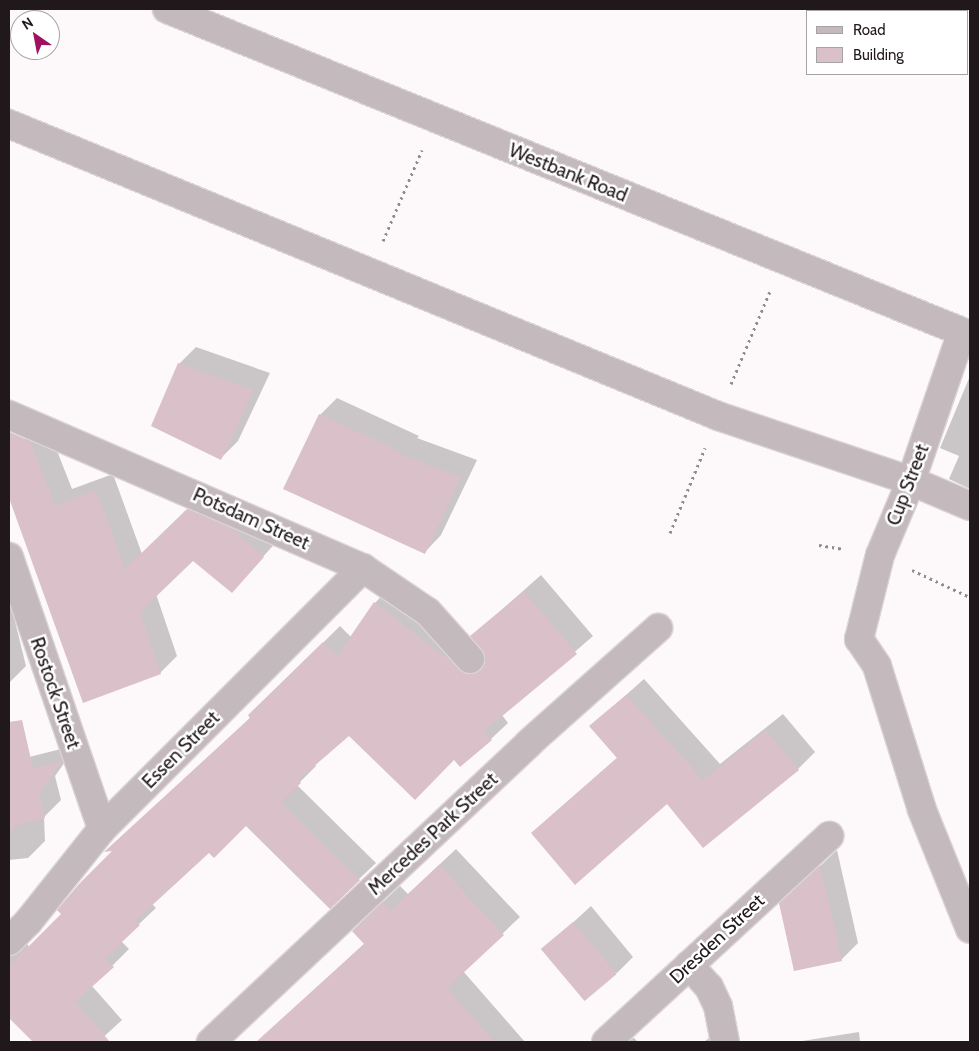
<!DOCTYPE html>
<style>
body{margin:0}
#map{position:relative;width:979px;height:1051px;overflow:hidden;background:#fdf8fa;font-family:Cabin,sans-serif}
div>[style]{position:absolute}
.shadow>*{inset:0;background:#0003}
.building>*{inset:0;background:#d9c0c9;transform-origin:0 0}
.path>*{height:3px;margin-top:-1.5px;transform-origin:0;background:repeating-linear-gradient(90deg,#928b8e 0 2.5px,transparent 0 6.5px)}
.roads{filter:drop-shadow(1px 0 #dad4d6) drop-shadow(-1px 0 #dad4d6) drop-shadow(0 1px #dad4d6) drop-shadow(0 -1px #dad4d6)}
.minor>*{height:28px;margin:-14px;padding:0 14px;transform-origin:14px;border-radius:14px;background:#c4b9bd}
.tertiary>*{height:28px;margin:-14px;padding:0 14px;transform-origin:14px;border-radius:14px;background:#c4b9bd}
span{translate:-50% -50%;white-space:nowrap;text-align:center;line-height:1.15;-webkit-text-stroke:5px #fff;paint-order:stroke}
.street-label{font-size:19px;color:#21181c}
.frame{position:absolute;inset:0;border:10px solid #21181c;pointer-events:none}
.legend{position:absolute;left:806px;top:10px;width:162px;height:65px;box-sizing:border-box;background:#fff;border:1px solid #a6a3a4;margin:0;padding:6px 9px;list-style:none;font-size:15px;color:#21181c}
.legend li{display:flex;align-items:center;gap:10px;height:25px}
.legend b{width:25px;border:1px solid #a6a3a4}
.north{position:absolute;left:10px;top:10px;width:50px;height:50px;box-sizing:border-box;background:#fff;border:1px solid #a6a3a4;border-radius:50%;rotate:327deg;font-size:14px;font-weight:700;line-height:20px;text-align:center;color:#21181c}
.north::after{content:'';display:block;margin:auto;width:18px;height:22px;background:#9e1260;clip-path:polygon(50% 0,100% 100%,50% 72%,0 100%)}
</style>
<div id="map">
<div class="shadow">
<i style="clip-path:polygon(196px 347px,270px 373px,238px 441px,221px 458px,179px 364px)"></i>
<i style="clip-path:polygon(970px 376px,970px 489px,949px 479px,959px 456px,940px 448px)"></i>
<i style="clip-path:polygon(337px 398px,419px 436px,417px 438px,477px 460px,441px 535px,425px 552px,320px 415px)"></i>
<i style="clip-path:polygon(50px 433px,72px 489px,113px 474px,142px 554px,205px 493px,279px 539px,232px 591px,193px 559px,156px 594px,177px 656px,160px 673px,84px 702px,9px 493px,9px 447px,14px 442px)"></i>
<i style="clip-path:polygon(541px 575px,593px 636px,502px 715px,508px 723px,491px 739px,455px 758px,350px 734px,315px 764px,316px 766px,297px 785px,376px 863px,359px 879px,246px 824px,209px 851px,152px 904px,156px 908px,121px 941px,129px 949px,92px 986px,122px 1020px,98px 1042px,32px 1042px,33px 1041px,9px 1016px,9px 951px,25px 940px,29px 947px,63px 914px,115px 850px,107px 851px,251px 717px,266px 699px,340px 626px,351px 637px,375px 603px,391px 586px,483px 658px,486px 658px,472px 636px)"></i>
<i style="clip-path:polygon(9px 597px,26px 666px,9px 683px)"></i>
<i style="clip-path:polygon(644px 679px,720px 764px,783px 714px,815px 752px,798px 769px,667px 803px,550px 817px,618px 757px,591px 726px)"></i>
<i style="clip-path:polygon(77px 745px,55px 776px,61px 800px,44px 817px,45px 841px,28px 858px,9px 860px,9px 762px)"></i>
<i style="clip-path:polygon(456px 849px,520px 917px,463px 971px,525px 1042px,258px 1042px,365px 943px,370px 914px,400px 886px,408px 894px)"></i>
<i style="clip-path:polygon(837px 850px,858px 943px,841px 960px,798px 887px)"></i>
<i style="clip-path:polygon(591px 906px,633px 957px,617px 973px,543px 950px)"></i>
<i style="clip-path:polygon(859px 1032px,860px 1042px,801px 1042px,802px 1041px)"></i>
<i style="clip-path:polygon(634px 1038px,638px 1042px,617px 1042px,627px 1041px)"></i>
<i style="clip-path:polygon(709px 1038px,713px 1042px,704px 1042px)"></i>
</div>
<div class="building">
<i style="clip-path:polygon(178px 363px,254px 390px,221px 460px,151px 426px)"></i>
<i style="clip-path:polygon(319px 414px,403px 453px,401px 455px,461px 477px,425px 554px,283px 489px)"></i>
<i style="clip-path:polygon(9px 432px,30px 441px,55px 506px,96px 490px,125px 569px,187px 509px,230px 527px,264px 557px,232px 593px,193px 561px,140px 612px,161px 674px,83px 703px,9px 498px)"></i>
<i style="clip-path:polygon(524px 591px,577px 654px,484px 731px,492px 740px,460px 767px,454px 760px,415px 800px,349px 736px,298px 780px,301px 783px,281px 802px,360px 880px,330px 909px,246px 826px,214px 858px,209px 853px,135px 921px,140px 925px,105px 958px,114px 967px,75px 1002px,110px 1042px,33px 1042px,9px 1018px,9px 966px,61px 914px,57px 910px,79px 884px,112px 851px,104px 852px,250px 718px,248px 715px,323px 642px,337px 656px,374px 602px,445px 657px,446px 656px,459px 670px,466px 674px,474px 674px,480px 671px,485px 664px,485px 656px,470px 636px)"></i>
<i style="clip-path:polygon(626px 695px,703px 780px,766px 730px,799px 770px,703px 848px,667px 804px,575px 885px,531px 833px,617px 758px,589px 726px)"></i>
<i style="clip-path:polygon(22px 720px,33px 768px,62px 761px,39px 794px,45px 818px,16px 825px,9px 835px,9px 722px)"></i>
<i style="clip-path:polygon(439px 865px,504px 935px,447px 988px,494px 1042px,256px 1042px,364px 944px,352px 931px,382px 902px,391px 910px)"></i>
<i style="clip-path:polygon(820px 865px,842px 961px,794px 971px,779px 903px)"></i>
<i style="left:573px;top:922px;width:68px;height:42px;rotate:50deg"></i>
</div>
<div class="path">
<i style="left:383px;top:241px;width:99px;rotate:-66.8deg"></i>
<i style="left:731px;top:384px;width:101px;rotate:-67.2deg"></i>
<i style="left:670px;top:533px;width:92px;rotate:-67.6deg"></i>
<i style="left:819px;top:545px;width:25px;rotate:9deg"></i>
<i style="left:912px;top:570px;width:64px;rotate:25deg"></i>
</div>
<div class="roads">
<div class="minor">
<i style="left:9px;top:124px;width:767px;rotate:22.38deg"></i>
<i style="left:718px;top:416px;width:204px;rotate:18.6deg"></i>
<i style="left:911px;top:481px;width:64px;rotate:23deg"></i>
<i style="left:962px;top:332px;width:157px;rotate:108.9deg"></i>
<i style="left:911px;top:481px;width:80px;rotate:112.7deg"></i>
<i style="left:880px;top:555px;width:87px;rotate:104deg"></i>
<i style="left:859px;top:639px;width:32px;rotate:56deg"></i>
<i style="left:877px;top:666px;width:151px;rotate:72.6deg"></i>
<i style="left:922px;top:810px;width:128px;rotate:68deg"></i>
<i style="left:9px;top:415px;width:386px;rotate:23.4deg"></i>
<i style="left:363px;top:568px;width:78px;rotate:34.1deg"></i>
<i style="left:428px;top:612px;width:63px;rotate:48.2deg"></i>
<i style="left:9px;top:557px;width:287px;rotate:71.1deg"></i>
<i style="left:9px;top:941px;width:27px;rotate:-45deg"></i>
<i style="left:28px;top:922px;width:119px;rotate:-51.5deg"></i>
<i style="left:102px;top:829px;width:369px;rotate:-45deg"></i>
<i style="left:689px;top:965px;width:30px;rotate:48deg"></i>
<i style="left:709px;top:987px;width:21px;rotate:65deg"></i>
<i style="left:718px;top:1006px;width:37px;rotate:79deg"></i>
<i style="left:211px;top:1042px;width:436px;rotate:-43.2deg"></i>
<i style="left:529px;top:743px;width:173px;rotate:-41.7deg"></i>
<i style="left:606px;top:1042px;width:304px;rotate:-42.7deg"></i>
</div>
<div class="tertiary">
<i style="left:167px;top:9px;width:867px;rotate:22.1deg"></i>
</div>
</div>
<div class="street-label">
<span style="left:568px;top:173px;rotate:22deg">Westbank Road</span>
<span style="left:908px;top:485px;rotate:-69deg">Cup Street</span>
<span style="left:251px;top:519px;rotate:24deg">Potsdam Street</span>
<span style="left:55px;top:693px;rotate:71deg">Rostock Street</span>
<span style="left:181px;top:750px;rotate:-45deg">Essen Street</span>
<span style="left:433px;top:834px;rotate:-43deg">Mercedes Park Street</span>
<span style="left:717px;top:939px;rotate:-43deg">Dresden Street</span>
</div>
<div class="frame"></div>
<ul class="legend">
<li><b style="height:6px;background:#c4b9bd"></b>Road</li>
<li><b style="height:14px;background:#d9c0c9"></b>Building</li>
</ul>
<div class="north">N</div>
</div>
